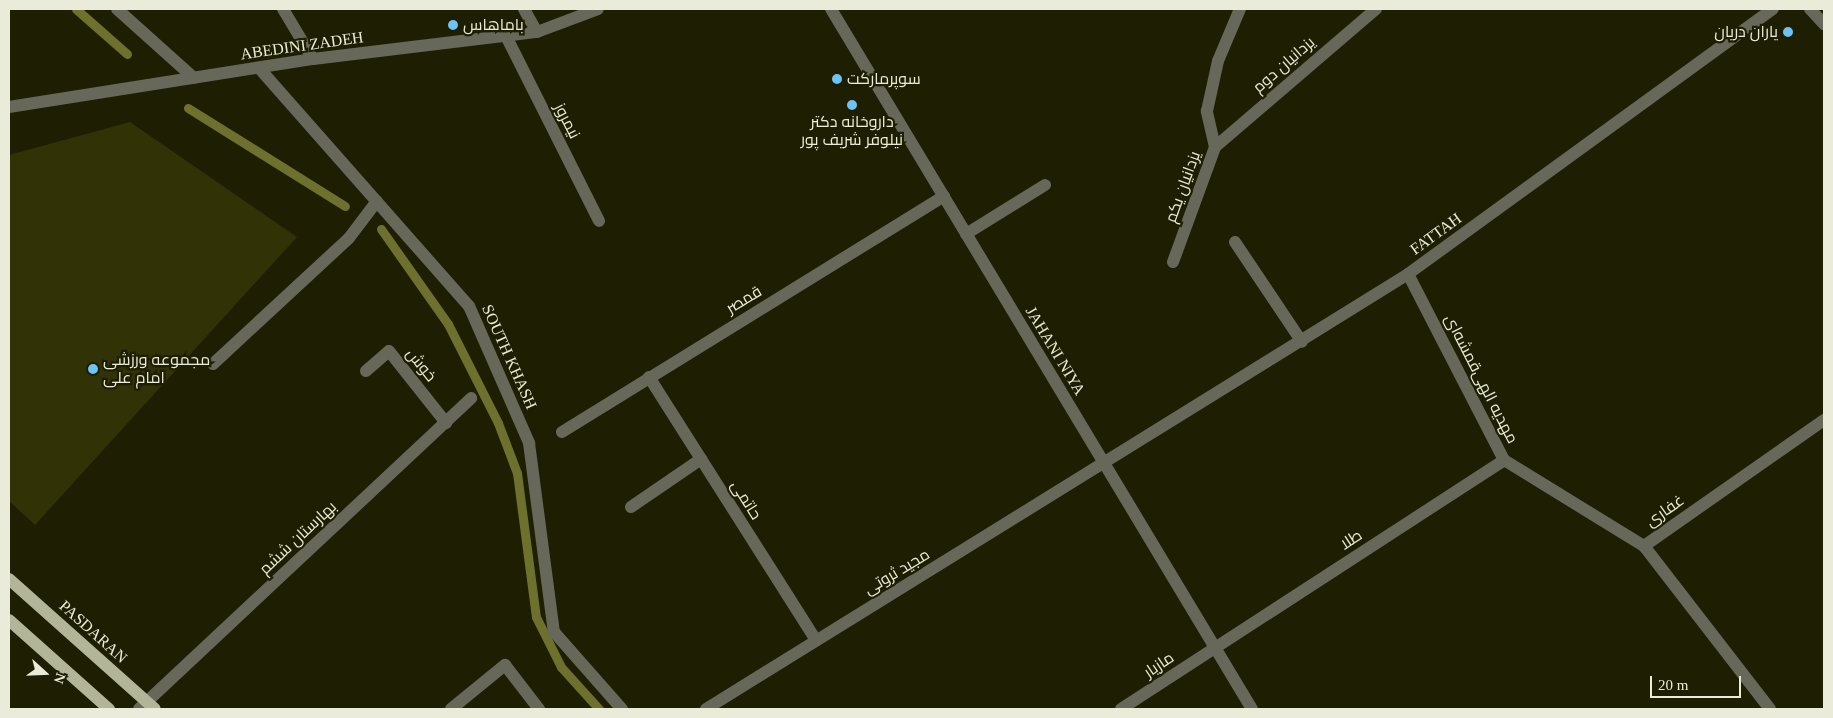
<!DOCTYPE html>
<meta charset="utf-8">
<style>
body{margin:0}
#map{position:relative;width:1833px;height:718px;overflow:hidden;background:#1e1e02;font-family:"Times New Roman",Cairo,serif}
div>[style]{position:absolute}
.green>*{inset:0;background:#313206}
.stream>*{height:9px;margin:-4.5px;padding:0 4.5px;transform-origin:4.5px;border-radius:4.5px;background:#6e702e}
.minor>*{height:12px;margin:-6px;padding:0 6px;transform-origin:6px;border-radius:6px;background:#67685a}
.major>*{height:12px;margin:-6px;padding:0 6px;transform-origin:6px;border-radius:6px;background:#b3b598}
.dots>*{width:14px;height:14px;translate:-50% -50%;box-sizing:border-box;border:2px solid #1e1e02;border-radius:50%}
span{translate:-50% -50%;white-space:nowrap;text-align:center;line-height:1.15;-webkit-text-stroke:4.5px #1e1e02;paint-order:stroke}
.poi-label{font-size:16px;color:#eaebd9}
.left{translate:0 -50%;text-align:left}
.right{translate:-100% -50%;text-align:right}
.street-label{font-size:16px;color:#eaebd9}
.frame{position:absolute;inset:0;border:10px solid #eaebd9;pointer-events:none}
.north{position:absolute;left:20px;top:648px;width:50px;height:50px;-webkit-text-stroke:4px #1e1e02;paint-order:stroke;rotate:110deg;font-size:14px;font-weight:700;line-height:20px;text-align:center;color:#eaebd9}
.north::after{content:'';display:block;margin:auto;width:18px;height:22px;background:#eaebd9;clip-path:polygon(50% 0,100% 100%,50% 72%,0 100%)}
.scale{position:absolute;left:1650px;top:676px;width:91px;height:22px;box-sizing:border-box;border:2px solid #eaebd9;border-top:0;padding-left:6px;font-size:15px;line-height:18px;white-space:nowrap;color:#eaebd9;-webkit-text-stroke:4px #1e1e02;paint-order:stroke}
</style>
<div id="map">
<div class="green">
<i style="clip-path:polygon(130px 122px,297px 237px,35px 525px,9px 501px,9px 155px)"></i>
</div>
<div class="stream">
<i style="left:76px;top:9px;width:68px;rotate:41.4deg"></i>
<i style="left:188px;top:108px;width:185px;rotate:32deg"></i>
<i style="left:381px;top:229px;width:116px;rotate:54.8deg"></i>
<i style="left:448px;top:324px;width:111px;rotate:63.2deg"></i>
<i style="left:498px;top:423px;width:53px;rotate:69.2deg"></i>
<i style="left:517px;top:473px;width:145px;rotate:82.5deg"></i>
<i style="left:536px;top:617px;width:56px;rotate:63.4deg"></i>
<i style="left:561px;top:667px;width:57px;rotate:47.9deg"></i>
</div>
<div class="minor">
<i style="left:117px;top:9px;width:103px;rotate:41.9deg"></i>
<i style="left:283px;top:9px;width:58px;rotate:59deg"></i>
<i style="left:524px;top:9px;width:26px;rotate:61deg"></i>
<i style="left:831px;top:9px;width:817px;rotate:58.98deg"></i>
<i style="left:1810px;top:9px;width:21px;rotate:47deg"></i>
<i style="left:506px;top:36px;width:207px;rotate:63.3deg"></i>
<i style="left:259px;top:68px;width:317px;rotate:48.6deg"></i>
<i style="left:469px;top:306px;width:150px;rotate:66.3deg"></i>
<i style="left:529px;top:443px;width:191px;rotate:82.5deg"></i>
<i style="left:554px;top:632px;width:103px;rotate:48.6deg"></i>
<i style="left:9px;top:107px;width:308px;rotate:-9deg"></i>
<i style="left:313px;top:59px;width:226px;rotate:-6.9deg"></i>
<i style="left:537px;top:32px;width:65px;rotate:-20.7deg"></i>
<i style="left:1215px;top:147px;width:212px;rotate:-40.6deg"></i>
<i style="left:966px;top:234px;width:93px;rotate:-31.8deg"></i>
<i style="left:1235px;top:242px;width:120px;rotate:56.2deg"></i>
<i style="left:1173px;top:262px;width:122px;rotate:-69.9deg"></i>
<i style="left:1215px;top:147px;width:37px;rotate:-103deg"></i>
<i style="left:1207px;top:111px;width:51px;rotate:-77.6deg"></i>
<i style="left:1218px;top:61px;width:56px;rotate:-67.1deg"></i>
<i style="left:1408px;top:274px;width:209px;rotate:62.7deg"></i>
<i style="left:1504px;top:460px;width:164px;rotate:31.6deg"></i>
<i style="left:1644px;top:546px;width:206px;rotate:52.3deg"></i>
<i style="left:213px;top:364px;width:185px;rotate:-42.8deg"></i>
<i style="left:349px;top:238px;width:46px;rotate:-52.9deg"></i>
<i style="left:366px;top:371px;width:30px;rotate:-41deg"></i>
<i style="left:389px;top:351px;width:92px;rotate:51.6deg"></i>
<i style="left:649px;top:377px;width:312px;rotate:57.6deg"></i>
<i style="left:562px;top:432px;width:449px;rotate:-31.7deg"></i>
<i style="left:631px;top:507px;width:85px;rotate:-34.4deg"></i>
<i style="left:1644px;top:546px;width:220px;rotate:-35deg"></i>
<i style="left:139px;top:709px;width:455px;rotate:-43.1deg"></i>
<i style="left:451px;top:709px;width:70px;rotate:-39.2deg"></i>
<i style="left:505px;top:665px;width:56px;rotate:52.3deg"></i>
<i style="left:706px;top:709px;width:826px;rotate:-31.78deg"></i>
<i style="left:1408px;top:274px;width:451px;rotate:-36deg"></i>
<i style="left:1121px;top:709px;width:457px;rotate:-33deg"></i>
</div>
<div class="major">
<i style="left:9px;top:579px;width:195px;rotate:41.7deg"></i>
<i style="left:9px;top:620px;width:134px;rotate:41.7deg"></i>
</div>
<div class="dots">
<i style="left:453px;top:25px;background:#6fc2f4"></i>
<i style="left:1788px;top:32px;background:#6fc2f4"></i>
<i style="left:837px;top:79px;background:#6fc2f4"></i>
<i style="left:852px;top:105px;background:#6fc2f4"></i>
<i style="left:93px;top:369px;background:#6fc2f4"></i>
</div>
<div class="poi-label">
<span class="left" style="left:463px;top:25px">باماهاس</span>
<span class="right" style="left:1778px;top:32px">یاران دریان</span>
<span class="left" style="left:847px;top:79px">سوپرمارکت</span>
<span style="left:852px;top:131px">داروخانه دکتر<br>نیلوفر شریف پور</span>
<span class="left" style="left:103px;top:369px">مجموعه ورزشی<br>امام علی</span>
</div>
<div class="street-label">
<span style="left:302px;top:46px;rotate:-8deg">ABEDINI ZADEH</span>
<span style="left:1284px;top:65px;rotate:-41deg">یزدانیان دوم</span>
<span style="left:567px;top:121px;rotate:63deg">نیمروز</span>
<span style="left:1183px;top:187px;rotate:-70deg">یزدانیان یکم</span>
<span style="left:1436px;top:234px;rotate:-36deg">FATTAH</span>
<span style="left:744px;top:300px;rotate:-31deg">قمصر</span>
<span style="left:1055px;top:351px;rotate:59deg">JAHANI NIYA</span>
<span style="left:509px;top:357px;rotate:66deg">SOUTH KHASH</span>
<span style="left:421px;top:365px;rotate:51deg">خوش</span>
<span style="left:1481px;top:379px;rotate:63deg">مهدیه الهی‌قمشه‌ای</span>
<span style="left:746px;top:500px;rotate:58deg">حاتمی</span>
<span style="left:1665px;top:511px;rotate:-35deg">غفاری</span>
<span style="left:298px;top:538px;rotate:-43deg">بهارستان ششم</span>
<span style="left:1351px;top:540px;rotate:-33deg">طلا</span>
<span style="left:897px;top:572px;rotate:-31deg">مجید ثروتی</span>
<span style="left:93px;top:632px;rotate:42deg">PASDARAN</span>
<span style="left:1159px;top:665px;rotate:-34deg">مازیار</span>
</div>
<div class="frame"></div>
<div class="north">N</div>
<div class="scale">20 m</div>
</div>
